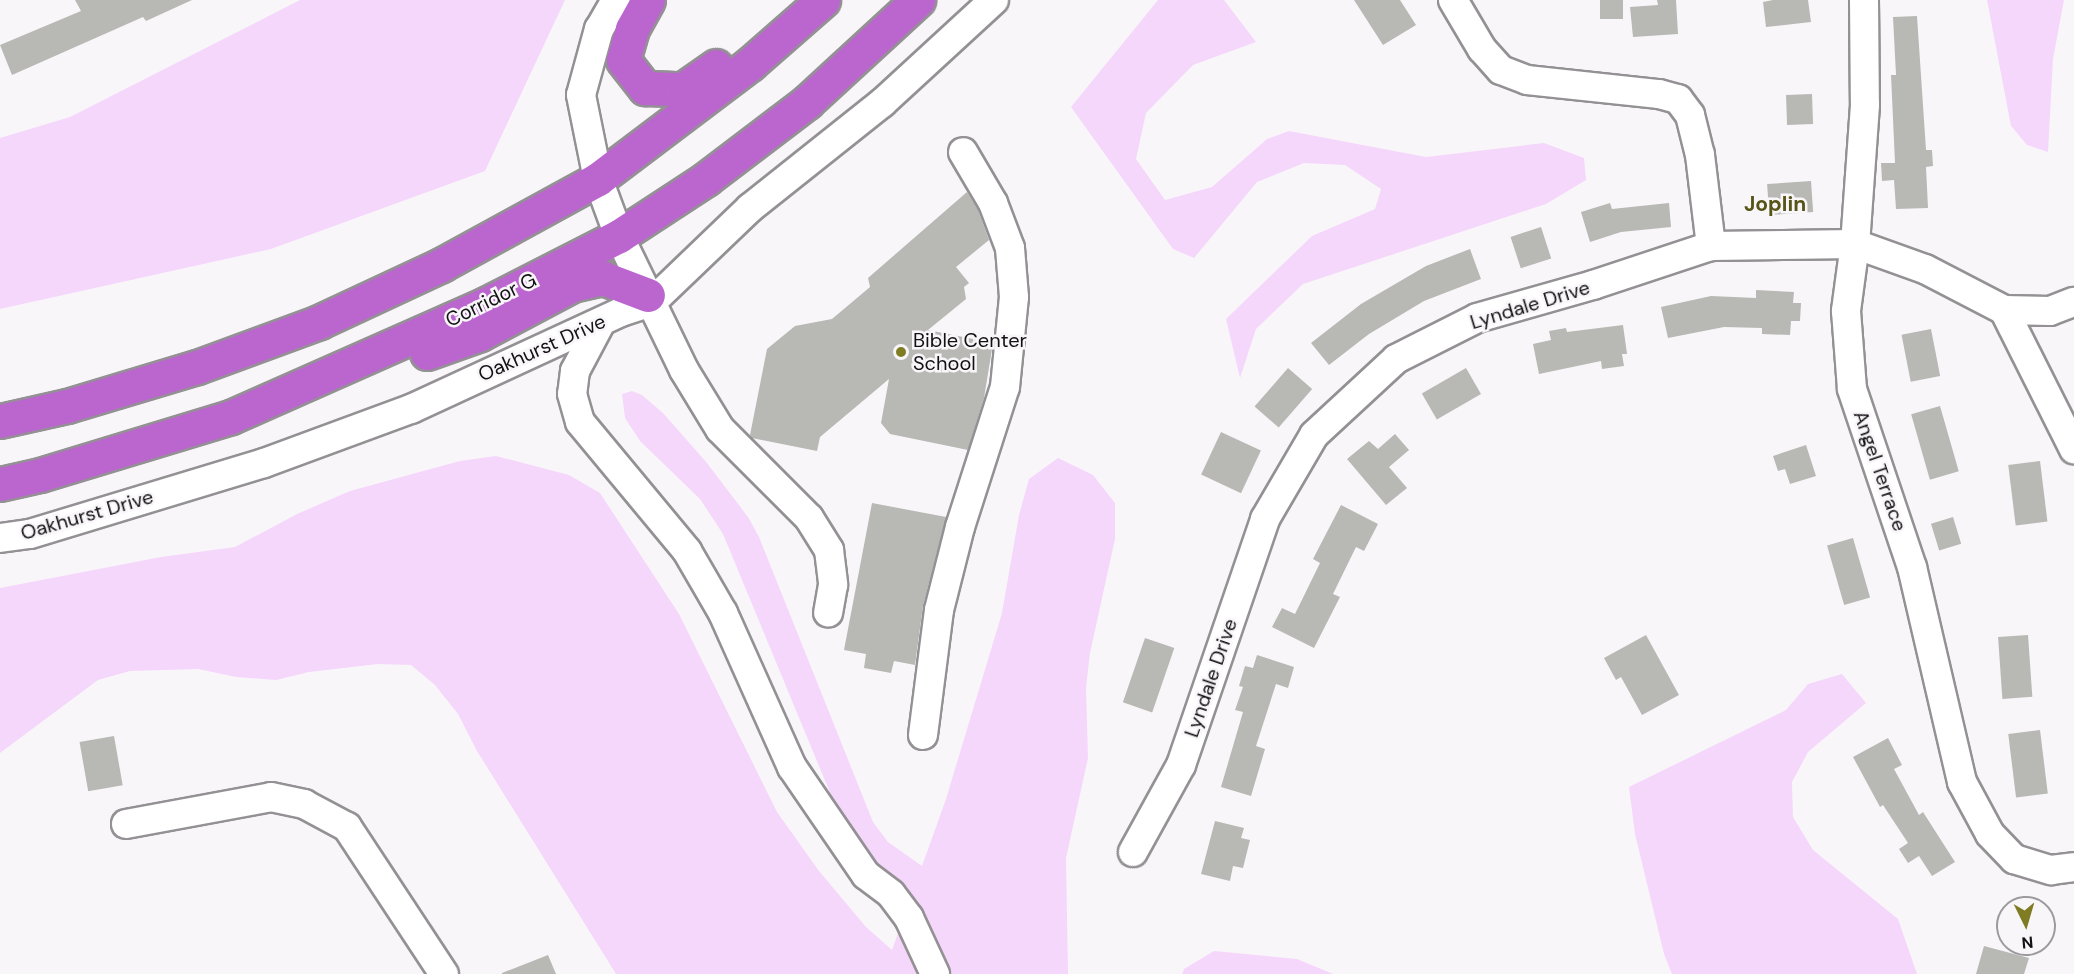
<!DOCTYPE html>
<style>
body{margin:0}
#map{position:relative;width:2074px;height:974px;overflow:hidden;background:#f9f6fa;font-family:"DM Sans",sans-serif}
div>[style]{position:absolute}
.green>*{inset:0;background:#f5d7fb}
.building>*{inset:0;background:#b8b8b4;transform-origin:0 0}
.roads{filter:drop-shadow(2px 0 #949195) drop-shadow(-2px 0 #949195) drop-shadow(0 2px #949195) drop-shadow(0 -2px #949195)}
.minor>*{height:28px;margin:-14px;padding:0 14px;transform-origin:14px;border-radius:14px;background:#fff}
.highway>*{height:33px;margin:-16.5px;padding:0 16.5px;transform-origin:16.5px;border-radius:16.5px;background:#bb66ce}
.dots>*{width:16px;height:16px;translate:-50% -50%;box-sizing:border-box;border:3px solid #f9f6fa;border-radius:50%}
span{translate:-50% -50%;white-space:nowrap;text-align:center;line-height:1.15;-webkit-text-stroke:5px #f9f6fa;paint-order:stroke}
.street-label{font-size:20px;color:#121113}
.poi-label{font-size:20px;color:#121113}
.left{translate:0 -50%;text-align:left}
.neighbourhood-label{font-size:21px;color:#565417;font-weight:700}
.north{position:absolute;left:1996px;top:896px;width:60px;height:60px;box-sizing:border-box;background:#f9f6fa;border:2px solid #9d9a9e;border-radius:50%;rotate:175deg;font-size:16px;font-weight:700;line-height:24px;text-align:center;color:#121113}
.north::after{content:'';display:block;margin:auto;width:21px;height:27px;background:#807c24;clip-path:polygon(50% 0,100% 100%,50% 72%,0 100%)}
</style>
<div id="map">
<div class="green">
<i style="clip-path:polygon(300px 0,565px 0,485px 171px,271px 249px,0 309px,0 138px,70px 117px)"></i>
<i style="clip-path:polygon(1158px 0,1224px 0,1256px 42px,1193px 65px,1146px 113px,1136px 159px,1165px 200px,1212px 187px,1267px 139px,1289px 131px,1426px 157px,1544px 143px,1584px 158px,1586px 180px,1546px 204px,1303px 284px,1256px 329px,1240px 378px,1226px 319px,1312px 236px,1375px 209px,1381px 189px,1345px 165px,1304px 163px,1257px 182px,1194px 258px,1173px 249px,1071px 107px)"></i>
<i style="clip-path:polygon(1987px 0,2064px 0,2053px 59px,2048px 152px,2027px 145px,2011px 126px)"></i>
<i style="clip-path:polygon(632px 391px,642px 395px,663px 413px,707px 463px,748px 517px,759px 537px,873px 822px,888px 842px,922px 866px,946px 799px,1002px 613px,1019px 515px,1029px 479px,1058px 458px,1093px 475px,1115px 503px,1115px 539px,1090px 653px,1086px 688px,1088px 758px,1066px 858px,1068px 974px,616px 974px,477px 751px,458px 714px,435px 685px,411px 665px,378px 664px,309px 672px,276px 680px,236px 677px,198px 669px,130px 671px,98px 680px,0 753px,0 588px,161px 557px,235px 547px,297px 514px,350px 491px,460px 461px,496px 456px,569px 475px,600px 493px,679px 614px,777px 812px,819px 871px,866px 927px,892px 950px,911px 897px,893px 884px,859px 847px,838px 812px,723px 534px,700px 499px,640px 441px,625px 418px,622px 394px)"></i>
<i style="clip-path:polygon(1842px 674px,1866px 703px,1808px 752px,1792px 782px,1793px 817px,1813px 850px,1898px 919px,1917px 974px,1672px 974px,1664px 954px,1635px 834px,1629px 787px,1786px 710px,1808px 684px)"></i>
<i style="clip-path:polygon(1214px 951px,1297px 959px,1333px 974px,1182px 974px,1184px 969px)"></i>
</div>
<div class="building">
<i style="clip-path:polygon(75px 0,192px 0,146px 21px,143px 17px,12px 75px,0 45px,81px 11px)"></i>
<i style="clip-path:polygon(1354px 0,1400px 0,1416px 25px,1383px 45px)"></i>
<i style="left:1600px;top:0;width:23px;height:19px"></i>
<i style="clip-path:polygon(1657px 0,1676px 0,1678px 34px,1633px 37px,1630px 7px,1658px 5px)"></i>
<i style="clip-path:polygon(1773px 0,1808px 0,1811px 22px,1766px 27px,1763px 2px)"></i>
<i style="clip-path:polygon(1917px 16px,1926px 150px,1932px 150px,1933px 166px,1926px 167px,1928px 208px,1896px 209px,1894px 180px,1882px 181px,1881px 163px,1895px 163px,1891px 75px,1896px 75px,1893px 17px)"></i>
<i style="left:1812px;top:94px;width:30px;height:26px;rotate:88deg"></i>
<i style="left:1811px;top:181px;width:31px;height:44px;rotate:86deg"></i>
<i style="clip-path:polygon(967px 192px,978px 210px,989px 240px,956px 267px,969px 283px,964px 287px,966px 299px,928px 330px,993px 343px,984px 398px,968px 450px,890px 434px,881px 423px,889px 379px,820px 437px,817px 451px,752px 438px,750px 435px,767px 349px,795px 326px,832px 319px,870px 287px,868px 278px)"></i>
<i style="clip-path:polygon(1610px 203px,1612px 209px,1669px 203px,1671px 227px,1621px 232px,1590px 242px,1581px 212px)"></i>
<i style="left:1541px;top:227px;width:33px;height:32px;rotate:72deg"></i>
<i style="clip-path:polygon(1470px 249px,1481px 279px,1424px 301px,1369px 334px,1329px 365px,1311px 343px,1361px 304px,1426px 266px)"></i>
<i style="clip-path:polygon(1756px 290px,1794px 292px,1793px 303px,1801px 303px,1800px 321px,1791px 321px,1790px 335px,1762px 334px,1762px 328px,1724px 327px,1668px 338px,1661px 307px,1711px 296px,1756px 298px)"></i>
<i style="clip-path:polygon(1623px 325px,1627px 354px,1622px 354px,1624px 366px,1602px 369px,1601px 361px,1539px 374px,1533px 344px,1551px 340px,1549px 331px,1566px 328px,1567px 332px)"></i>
<i style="left:1931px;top:329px;width:48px;height:30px;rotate:79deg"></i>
<i style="left:1288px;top:368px;width:32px;height:51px;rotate:41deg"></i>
<i style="left:1466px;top:368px;width:30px;height:51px;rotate:60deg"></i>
<i style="left:1940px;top:406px;width:68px;height:30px;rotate:74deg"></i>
<i style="left:1221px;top:432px;width:44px;height:47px;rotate:25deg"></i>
<i style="clip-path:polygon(1395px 434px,1409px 450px,1389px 467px,1407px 488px,1386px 505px,1347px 459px,1369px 441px,1378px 449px)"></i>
<i style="clip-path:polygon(1806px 445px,1816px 476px,1790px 484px,1785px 469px,1778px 471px,1773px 456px)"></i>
<i style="left:2040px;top:461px;width:61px;height:32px;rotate:83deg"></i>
<i style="clip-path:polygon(872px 503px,946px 517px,923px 606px,915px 665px,894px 661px,891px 673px,864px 668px,866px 654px,844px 650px)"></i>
<i style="clip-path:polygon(1341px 505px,1378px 524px,1364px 551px,1356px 547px,1333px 594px,1340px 597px,1314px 648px,1272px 627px,1282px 608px,1295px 614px,1320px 563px,1313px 559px)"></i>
<i style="left:1953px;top:517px;width:28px;height:23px;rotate:73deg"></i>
<i style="left:1853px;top:538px;width:62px;height:27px;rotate:74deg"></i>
<i style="clip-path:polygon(1646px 635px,1679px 695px,1642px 715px,1621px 677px,1616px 680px,1604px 658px)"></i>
<i style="left:2028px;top:635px;width:62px;height:30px;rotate:86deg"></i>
<i style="left:1145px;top:638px;width:31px;height:68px;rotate:19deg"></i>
<i style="clip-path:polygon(1257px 655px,1294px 667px,1288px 688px,1276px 684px,1256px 746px,1265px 749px,1251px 796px,1221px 787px,1243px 712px,1235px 710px,1243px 687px,1239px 686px,1245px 666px,1253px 668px)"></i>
<i style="left:2040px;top:730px;width:64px;height:32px;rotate:83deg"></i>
<i style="left:114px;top:736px;width:50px;height:35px;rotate:80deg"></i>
<i style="clip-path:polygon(1888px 738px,1902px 765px,1894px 769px,1919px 815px,1923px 812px,1955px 862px,1932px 876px,1919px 856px,1908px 863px,1899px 849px,1908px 843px,1883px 805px,1880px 807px,1853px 757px)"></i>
<i style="clip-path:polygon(1215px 821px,1244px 828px,1241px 838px,1250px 840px,1243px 868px,1233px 866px,1230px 881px,1201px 874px)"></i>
<i style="clip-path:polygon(1984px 946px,2029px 958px,2024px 974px,1976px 974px)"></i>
<i style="clip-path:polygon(548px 955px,556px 974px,502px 974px,502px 973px)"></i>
</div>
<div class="roads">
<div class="minor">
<i style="left:616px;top:0;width:34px;rotate:120deg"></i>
<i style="left:599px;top:29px;width:68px;rotate:105.3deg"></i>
<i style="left:581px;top:95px;width:86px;rotate:78.6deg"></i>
<i style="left:598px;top:179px;width:61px;rotate:69.8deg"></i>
<i style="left:619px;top:236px;width:149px;rotate:64.1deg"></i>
<i style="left:684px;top:370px;width:69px;rotate:58.6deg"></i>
<i style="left:720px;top:429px;width:126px;rotate:45deg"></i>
<i style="left:809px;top:518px;width:38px;rotate:58deg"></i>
<i style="left:829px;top:550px;width:35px;rotate:83deg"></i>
<i style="left:833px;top:585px;width:28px;rotate:100deg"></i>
<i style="left:1453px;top:0;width:57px;rotate:59.4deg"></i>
<i style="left:1482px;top:49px;width:28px;rotate:48deg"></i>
<i style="left:1501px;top:70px;width:28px;rotate:21deg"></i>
<i style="left:1527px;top:80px;width:133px;rotate:6.1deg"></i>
<i style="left:1659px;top:94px;width:20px;rotate:15deg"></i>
<i style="left:1678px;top:99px;width:20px;rotate:53deg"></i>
<i style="left:1690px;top:115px;width:41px;rotate:76deg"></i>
<i style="left:1700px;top:155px;width:92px;rotate:83.1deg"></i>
<i style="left:1864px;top:0;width:105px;rotate:89.5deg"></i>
<i style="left:1865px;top:105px;width:139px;rotate:94.1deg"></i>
<i style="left:1855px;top:244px;width:68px;rotate:97.7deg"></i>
<i style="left:1846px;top:311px;width:78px;rotate:85.6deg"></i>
<i style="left:1852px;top:389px;width:188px;rotate:71.4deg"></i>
<i style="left:1912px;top:567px;width:221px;rotate:76.9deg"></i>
<i style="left:1962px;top:782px;width:59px;rotate:61.7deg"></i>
<i style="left:1990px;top:834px;width:35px;rotate:46deg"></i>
<i style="left:2014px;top:859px;width:39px;rotate:17deg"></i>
<i style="left:2051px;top:870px;width:23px;rotate:-7deg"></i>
<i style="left:2004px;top:310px;width:156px;rotate:63.3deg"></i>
<i style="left:601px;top:322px;width:55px;rotate:118deg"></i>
<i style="left:575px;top:371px;width:23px;rotate:97deg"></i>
<i style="left:572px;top:394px;width:29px;rotate:74deg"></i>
<i style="left:580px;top:422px;width:168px;rotate:50.3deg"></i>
<i style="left:687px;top:551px;width:72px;rotate:59.9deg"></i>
<i style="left:723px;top:613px;width:169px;rotate:65.9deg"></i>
<i style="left:792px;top:767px;width:131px;rotate:55.6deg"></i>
<i style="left:866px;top:875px;width:31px;rotate:37deg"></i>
<i style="left:891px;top:894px;width:30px;rotate:53deg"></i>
<i style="left:909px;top:918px;width:62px;rotate:65.1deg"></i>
<i style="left:0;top:538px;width:30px;rotate:-8deg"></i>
<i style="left:30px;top:534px;width:245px;rotate:-16.9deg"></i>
<i style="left:264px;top:463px;width:157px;rotate:-20.2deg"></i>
<i style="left:411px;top:409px;width:231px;rotate:-24.8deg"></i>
<i style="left:621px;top:312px;width:33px;rotate:-18deg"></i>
<i style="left:652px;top:302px;width:136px;rotate:-43.8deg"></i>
<i style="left:750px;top:208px;width:169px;rotate:-38.5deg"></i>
<i style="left:882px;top:103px;width:152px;rotate:-42.6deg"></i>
<i style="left:923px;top:735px;width:126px;rotate:-82.7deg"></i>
<i style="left:939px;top:610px;width:86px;rotate:-75.8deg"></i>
<i style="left:960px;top:527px;width:147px;rotate:-72.2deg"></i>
<i style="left:1005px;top:387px;width:90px;rotate:-84.3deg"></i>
<i style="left:1014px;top:297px;width:49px;rotate:-94.7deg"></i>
<i style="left:1010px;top:248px;width:48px;rotate:-110.7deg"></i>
<i style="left:993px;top:203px;width:59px;rotate:-120.5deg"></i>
<i style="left:126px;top:824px;width:147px;rotate:-10.5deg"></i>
<i style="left:271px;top:797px;width:34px;rotate:12deg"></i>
<i style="left:304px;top:804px;width:49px;rotate:28.1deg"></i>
<i style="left:347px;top:827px;width:176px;rotate:56.6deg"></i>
<i style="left:1133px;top:852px;width:99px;rotate:-61.1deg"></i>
<i style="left:1181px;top:765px;width:260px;rotate:-71.1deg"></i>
<i style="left:1265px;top:519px;width:97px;rotate:-59.7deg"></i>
<i style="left:1314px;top:435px;width:112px;rotate:-42.8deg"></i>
<i style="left:1396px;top:359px;width:91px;rotate:-26.8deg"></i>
<i style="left:1477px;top:318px;width:121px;rotate:-15.9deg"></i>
<i style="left:1593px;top:285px;width:124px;rotate:-18.3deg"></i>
<i style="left:1711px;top:246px;width:144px;rotate:-0.8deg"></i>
<i style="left:1855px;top:244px;width:74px;rotate:19.7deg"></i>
<i style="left:1925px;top:269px;width:89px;rotate:27.4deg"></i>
<i style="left:2004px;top:310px;width:46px;rotate:1.2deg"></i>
<i style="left:2050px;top:311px;width:26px;rotate:-21deg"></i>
</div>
<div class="highway">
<i style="left:648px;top:0;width:33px;rotate:119deg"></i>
<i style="left:632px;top:29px;width:32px;rotate:106deg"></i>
<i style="left:623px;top:60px;width:36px;rotate:52deg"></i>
<i style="left:645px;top:88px;width:38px;rotate:2deg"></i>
<i style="left:683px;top:89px;width:40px;rotate:-34.9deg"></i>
<i style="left:427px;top:353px;width:56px;rotate:-19.7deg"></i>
<i style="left:480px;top:334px;width:104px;rotate:-28deg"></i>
<i style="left:572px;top:285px;width:32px;rotate:-13deg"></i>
<i style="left:603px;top:278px;width:48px;rotate:20.7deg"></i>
<i style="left:0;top:421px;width:69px;rotate:-12.6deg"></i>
<i style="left:67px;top:406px;width:136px;rotate:-16.7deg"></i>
<i style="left:197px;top:367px;width:130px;rotate:-20.2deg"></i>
<i style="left:319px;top:322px;width:135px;rotate:-25deg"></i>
<i style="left:441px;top:265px;width:179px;rotate:-28.7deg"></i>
<i style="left:598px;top:179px;width:191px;rotate:-37.1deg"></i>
<i style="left:750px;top:64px;width:97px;rotate:-41.2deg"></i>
<i style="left:0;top:484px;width:41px;rotate:-12.7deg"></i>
<i style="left:40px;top:475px;width:200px;rotate:-16.9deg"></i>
<i style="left:231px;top:417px;width:279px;rotate:-23.9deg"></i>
<i style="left:486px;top:304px;width:149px;rotate:-27.1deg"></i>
<i style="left:619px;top:236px;width:104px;rotate:-33.2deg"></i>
<i style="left:706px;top:179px;width:127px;rotate:-37.3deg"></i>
<i style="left:807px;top:102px;width:151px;rotate:-42.6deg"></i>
</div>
</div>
<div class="dots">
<i style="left:901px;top:352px;background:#807c24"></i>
</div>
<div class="street-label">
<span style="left:491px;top:300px;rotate:-26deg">Corridor G</span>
<span style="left:1530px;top:305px;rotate:-17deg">Lyndale Drive</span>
<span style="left:542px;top:348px;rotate:-24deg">Oakhurst Drive</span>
<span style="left:1880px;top:471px;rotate:71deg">Angel Terrace</span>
<span style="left:87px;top:515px;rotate:-16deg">Oakhurst Drive</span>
<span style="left:1211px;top:678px;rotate:-71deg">Lyndale Drive</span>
</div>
<div class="poi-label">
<span class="left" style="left:913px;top:352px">Bible Center<br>School</span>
</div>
<div class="neighbourhood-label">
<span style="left:1775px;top:204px">Joplin</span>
</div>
<div class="north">N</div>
</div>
